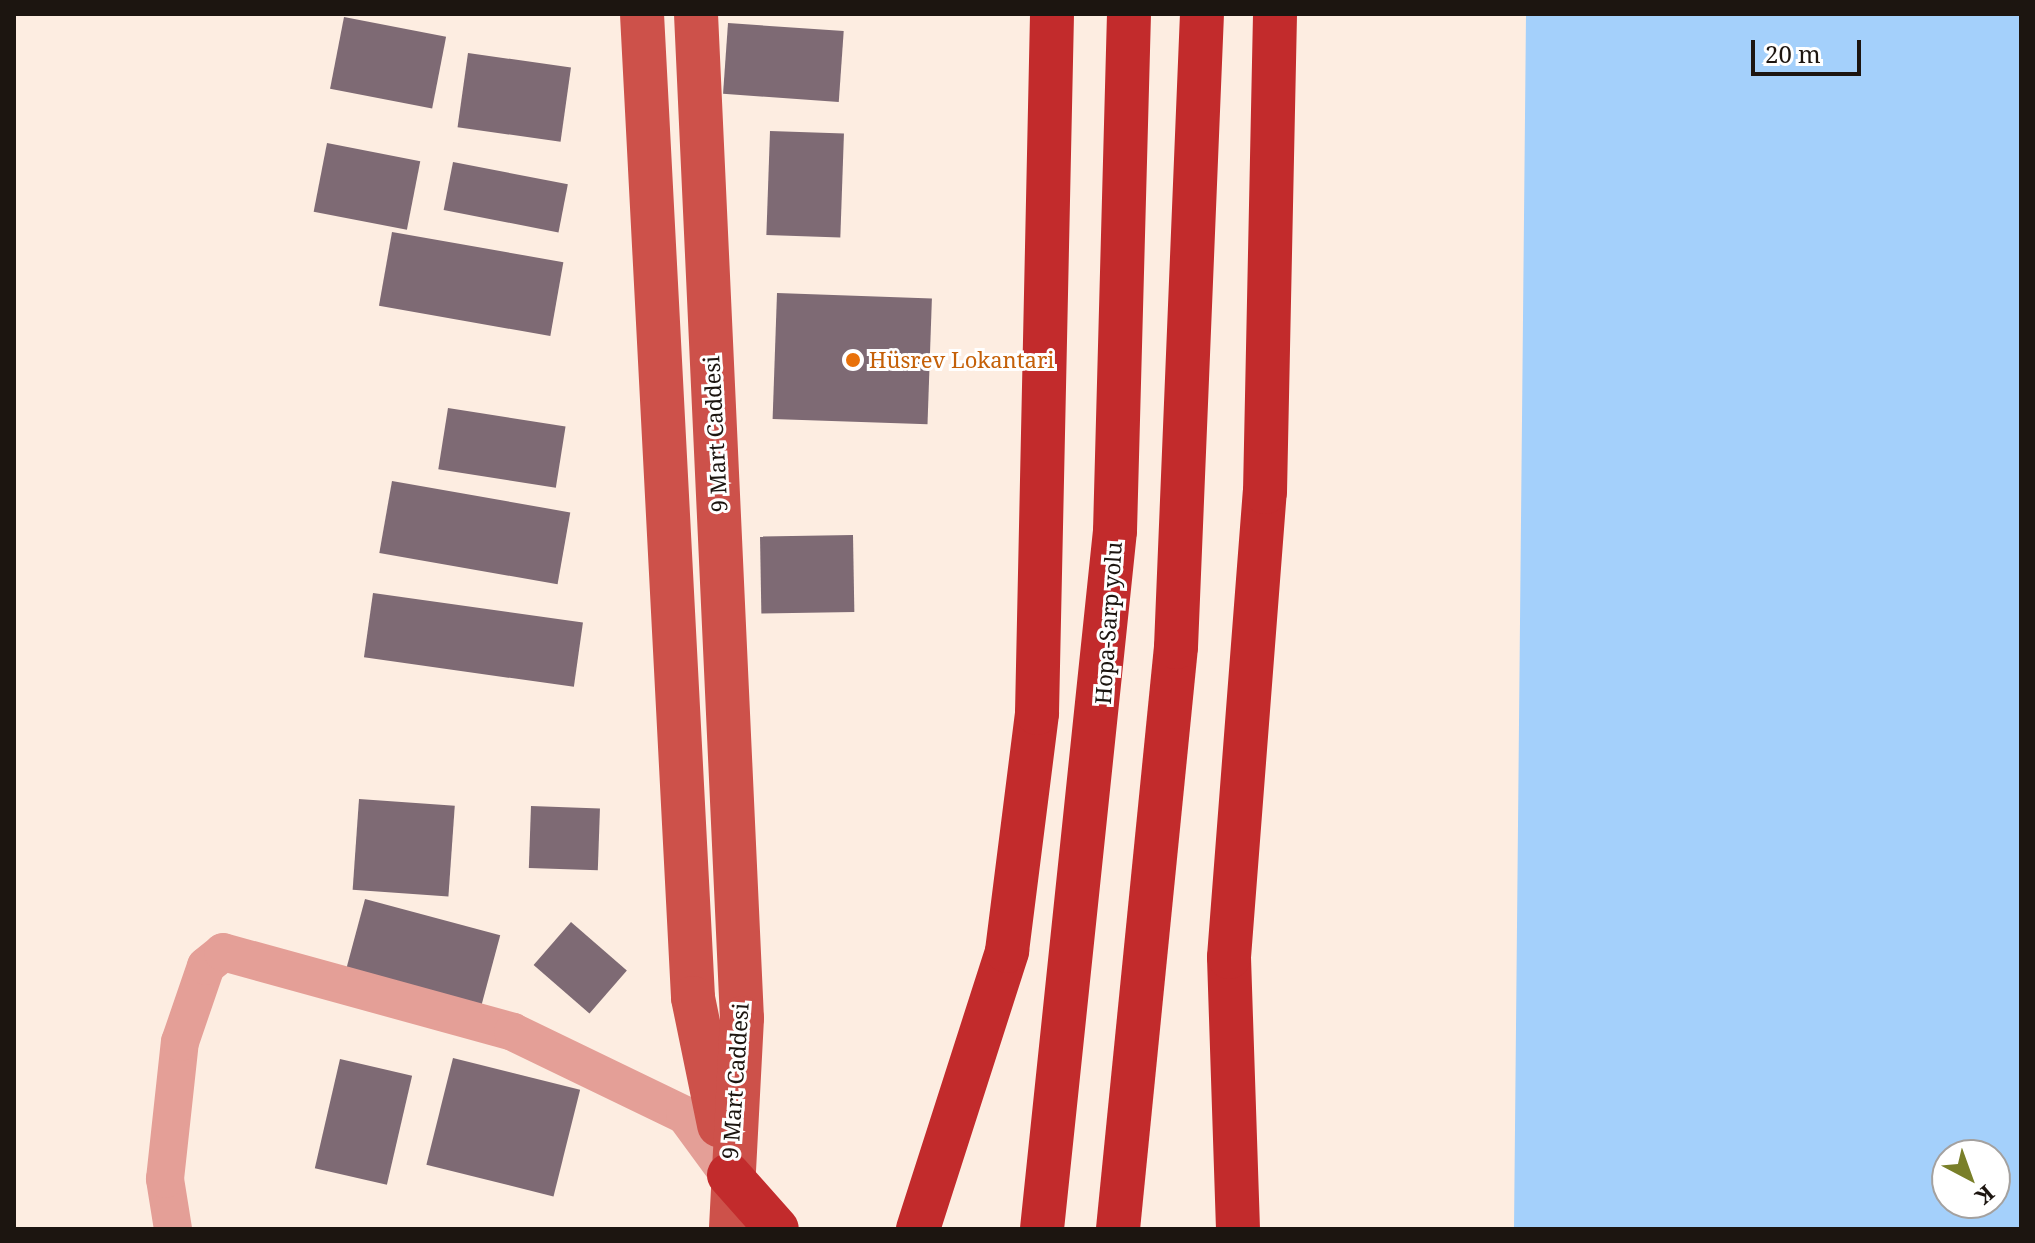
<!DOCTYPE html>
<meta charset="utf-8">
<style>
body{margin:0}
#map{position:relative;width:2035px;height:1243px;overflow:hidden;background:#fdede1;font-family:"Noto Serif",serif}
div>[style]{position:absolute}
.water>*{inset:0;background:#a4d0fb}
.building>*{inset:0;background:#7e6a74;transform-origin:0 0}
.minor>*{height:38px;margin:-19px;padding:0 19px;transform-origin:19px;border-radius:19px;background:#e49f97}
.major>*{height:44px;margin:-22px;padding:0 22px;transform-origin:22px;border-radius:22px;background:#cd514a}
.highway>*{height:44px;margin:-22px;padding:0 22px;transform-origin:22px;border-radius:22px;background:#c22b2c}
.dots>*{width:22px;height:22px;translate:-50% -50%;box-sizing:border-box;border:4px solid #fff;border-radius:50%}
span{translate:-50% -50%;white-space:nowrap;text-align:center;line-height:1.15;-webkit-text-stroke:6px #fff;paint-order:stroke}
.food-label{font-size:22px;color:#c56008}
.left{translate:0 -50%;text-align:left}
.street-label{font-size:22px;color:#1c1510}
.frame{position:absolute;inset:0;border:16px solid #1c1510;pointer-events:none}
.north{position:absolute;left:1931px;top:1139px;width:80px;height:80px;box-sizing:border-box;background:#fff;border:2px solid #a4a19f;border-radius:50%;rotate:139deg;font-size:22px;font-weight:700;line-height:32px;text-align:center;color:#1c1510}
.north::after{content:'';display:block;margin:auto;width:28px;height:36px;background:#797f29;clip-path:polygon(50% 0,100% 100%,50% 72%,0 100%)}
.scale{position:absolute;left:1751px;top:40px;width:110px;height:36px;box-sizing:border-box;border:4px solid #1c1510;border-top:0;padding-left:10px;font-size:24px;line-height:28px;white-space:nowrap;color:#1c1510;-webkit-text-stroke:6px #fff;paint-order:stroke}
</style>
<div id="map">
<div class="water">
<i style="clip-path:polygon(evenodd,1526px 14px,2021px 14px,2021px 1229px,1514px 1229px,1526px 14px,1947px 1155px,1995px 1155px,1995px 1203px,1947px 1203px,1947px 1155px)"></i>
</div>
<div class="building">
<i style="left:344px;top:17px;width:104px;height:73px;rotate:11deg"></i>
<i style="left:728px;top:23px;width:116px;height:71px;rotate:4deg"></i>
<i style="left:468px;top:53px;width:104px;height:75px;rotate:8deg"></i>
<i style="left:770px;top:131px;width:74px;height:104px;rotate:2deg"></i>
<i style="left:327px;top:143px;width:95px;height:70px;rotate:11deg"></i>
<i style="left:453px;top:162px;width:117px;height:49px;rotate:11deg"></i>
<i style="left:392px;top:232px;width:174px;height:75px;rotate:10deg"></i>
<i style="left:777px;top:293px;width:155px;height:126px;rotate:2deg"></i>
<i style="left:448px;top:408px;width:119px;height:62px;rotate:9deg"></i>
<i style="left:392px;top:481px;width:181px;height:73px;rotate:10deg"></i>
<i style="left:853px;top:535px;width:77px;height:93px;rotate:89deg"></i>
<i style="left:373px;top:593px;width:212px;height:65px;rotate:8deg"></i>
<i style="left:359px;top:799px;width:96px;height:91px;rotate:4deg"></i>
<i style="left:531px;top:806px;width:69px;height:62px;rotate:2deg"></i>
<i style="left:365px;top:899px;width:140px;height:73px;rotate:15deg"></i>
<i style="left:571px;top:922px;width:74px;height:57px;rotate:41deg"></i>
<i style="left:453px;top:1058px;width:131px;height:110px;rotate:14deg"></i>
<i style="left:340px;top:1059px;width:74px;height:112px;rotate:13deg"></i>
</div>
<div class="minor">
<i style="left:173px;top:1229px;width:51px;rotate:-99.1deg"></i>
<i style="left:165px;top:1179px;width:138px;rotate:-83.8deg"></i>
<i style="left:180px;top:1042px;width:80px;rotate:-71.1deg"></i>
<i style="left:206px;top:966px;width:22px;rotate:-39deg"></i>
<i style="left:223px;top:952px;width:301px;rotate:15.4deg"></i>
<i style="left:513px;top:1032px;width:191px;rotate:25.8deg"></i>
<i style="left:685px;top:1115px;width:74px;rotate:53.7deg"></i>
</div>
<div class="major">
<i style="left:642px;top:14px;width:985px;rotate:87.03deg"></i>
<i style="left:693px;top:998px;width:130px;rotate:78.4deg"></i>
<i style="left:696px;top:14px;width:1005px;rotate:87.38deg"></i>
<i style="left:742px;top:1018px;width:211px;rotate:93deg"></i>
</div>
<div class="highway">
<i style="left:729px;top:1175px;width:72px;rotate:48.4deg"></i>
<i style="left:918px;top:1229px;width:292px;rotate:-72.2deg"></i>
<i style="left:1007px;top:951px;width:240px;rotate:-82.8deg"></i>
<i style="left:1037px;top:713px;width:699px;rotate:-88.77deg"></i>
<i style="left:1042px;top:1229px;width:702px;rotate:-84.03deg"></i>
<i style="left:1115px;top:531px;width:517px;rotate:-88.45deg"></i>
<i style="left:1118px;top:1229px;width:585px;rotate:-84.31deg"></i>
<i style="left:1176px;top:647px;width:634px;rotate:-87.65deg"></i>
<i style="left:1238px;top:1229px;width:272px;rotate:-91.9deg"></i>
<i style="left:1229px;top:957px;width:466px;rotate:-85.6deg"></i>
<i style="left:1265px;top:492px;width:478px;rotate:-88.8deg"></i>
</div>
<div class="dots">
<i style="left:853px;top:360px;background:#e8710a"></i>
</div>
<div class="food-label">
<span class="left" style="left:869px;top:360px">Hüsrev Lokantari</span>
</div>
<div class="street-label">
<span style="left:715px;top:434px;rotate:-93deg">9 Mart Caddesi</span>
<span style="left:1108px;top:623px;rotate:-86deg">Hopa-Sarp yolu</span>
<span style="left:735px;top:1081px;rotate:-86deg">9 Mart Caddesi</span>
</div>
<div class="frame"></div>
<div class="north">K</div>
<div class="scale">20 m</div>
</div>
